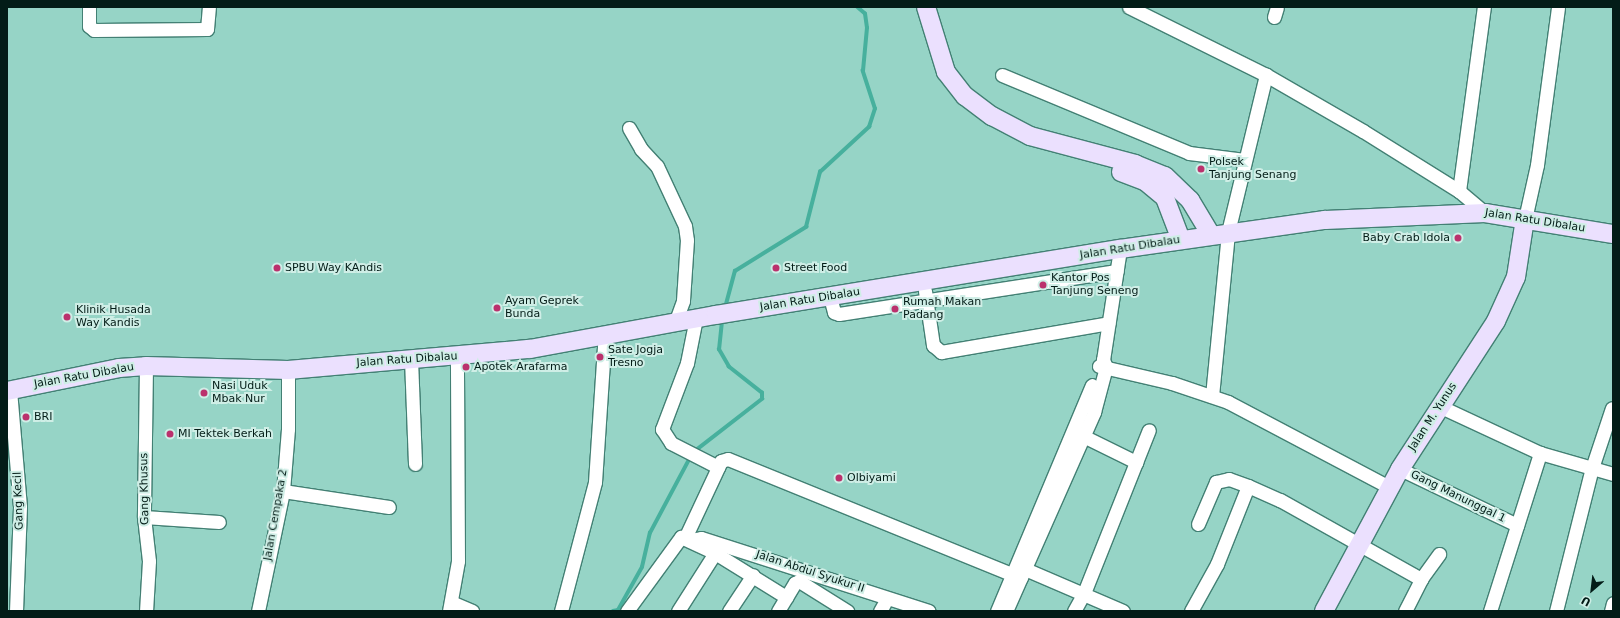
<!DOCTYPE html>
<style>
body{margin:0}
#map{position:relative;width:1620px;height:618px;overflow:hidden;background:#96d4c6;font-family:"DejaVu Sans",sans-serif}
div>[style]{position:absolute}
.stream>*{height:3.5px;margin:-1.75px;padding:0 1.75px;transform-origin:1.75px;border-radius:1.75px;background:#47b09d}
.roads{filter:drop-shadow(1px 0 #438074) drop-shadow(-1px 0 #438074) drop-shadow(0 1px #438074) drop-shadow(0 -1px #438074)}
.street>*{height:13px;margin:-6.5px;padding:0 6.5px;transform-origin:6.5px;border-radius:6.5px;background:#fff}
.secondary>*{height:18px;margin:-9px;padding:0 9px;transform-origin:9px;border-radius:9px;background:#ebe0fe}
.dots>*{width:11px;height:11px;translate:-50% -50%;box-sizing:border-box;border:2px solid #cfeee6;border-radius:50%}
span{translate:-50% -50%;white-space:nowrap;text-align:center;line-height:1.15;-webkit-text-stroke:4px #cfeee6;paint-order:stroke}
.poi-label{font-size:11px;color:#031c17}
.left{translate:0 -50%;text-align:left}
.right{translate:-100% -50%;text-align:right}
.street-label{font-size:11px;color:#031c17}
.frame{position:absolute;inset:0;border:8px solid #031c17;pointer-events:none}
.north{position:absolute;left:1572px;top:570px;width:40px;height:40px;-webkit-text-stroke:3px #cfeee6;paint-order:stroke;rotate:208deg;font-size:11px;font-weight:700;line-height:16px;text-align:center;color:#031c17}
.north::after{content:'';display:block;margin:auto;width:14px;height:18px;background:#031c17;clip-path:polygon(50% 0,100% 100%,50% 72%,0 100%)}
</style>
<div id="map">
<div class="stream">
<i style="left:725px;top:308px;width:38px;rotate:-75deg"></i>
<i style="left:735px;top:271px;width:84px;rotate:-31.8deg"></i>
<i style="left:806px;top:227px;width:57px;rotate:-75.7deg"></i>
<i style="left:820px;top:172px;width:67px;rotate:-42.6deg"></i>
<i style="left:869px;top:127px;width:19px;rotate:-72deg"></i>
<i style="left:875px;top:109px;width:40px;rotate:-108deg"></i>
<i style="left:863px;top:71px;width:43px;rotate:-84.7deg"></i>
<i style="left:867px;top:28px;width:14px;rotate:-98deg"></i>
<i style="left:865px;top:14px;width:11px;rotate:-139deg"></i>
<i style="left:695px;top:451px;width:85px;rotate:-37.8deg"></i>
<i style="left:762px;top:399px;width:6px;rotate:-90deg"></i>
<i style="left:762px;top:393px;width:42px;rotate:-141.8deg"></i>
<i style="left:729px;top:367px;width:20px;rotate:-120deg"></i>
<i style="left:719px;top:350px;width:31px;rotate:-84deg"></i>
<i style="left:613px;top:611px;width:5px;rotate:-11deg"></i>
<i style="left:618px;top:610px;width:49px;rotate:-60.8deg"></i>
<i style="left:642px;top:567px;width:35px;rotate:-77deg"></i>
<i style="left:650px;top:533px;width:87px;rotate:-62deg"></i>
</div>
<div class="roads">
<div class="street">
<i style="left:89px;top:7px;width:19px;rotate:90deg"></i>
<i style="left:89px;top:26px;width:6px;rotate:39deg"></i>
<i style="left:94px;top:30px;width:113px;rotate:-0.5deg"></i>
<i style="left:207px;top:29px;width:22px;rotate:-85deg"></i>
<i style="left:1129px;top:7px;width:153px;rotate:26.4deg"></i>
<i style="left:1266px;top:75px;width:112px;rotate:30deg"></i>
<i style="left:1363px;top:131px;width:113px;rotate:32deg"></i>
<i style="left:1459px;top:191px;width:34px;rotate:40deg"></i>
<i style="left:1274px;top:17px;width:10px;rotate:-73deg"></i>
<i style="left:1002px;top:75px;width:203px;rotate:22.6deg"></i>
<i style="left:1189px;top:153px;width:56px;rotate:7.1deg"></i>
<i style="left:629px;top:128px;width:24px;rotate:60deg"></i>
<i style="left:641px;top:149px;width:23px;rotate:47deg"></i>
<i style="left:657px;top:166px;width:66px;rotate:65deg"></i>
<i style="left:685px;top:226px;width:14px;rotate:82deg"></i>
<i style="left:687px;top:240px;width:61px;rotate:93.8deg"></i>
<i style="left:683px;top:301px;width:23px;rotate:110deg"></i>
<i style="left:1459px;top:191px;width:186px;rotate:-82.3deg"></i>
<i style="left:1525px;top:219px;width:55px;rotate:-77.5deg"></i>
<i style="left:1537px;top:165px;width:159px;rotate:-82.4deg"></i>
<i style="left:925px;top:291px;width:55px;rotate:81.6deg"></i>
<i style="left:933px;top:345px;width:11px;rotate:41deg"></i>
<i style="left:941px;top:352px;width:170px;rotate:-9.8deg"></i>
<i style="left:830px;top:297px;width:16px;rotate:75deg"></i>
<i style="left:834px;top:312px;width:5px;rotate:22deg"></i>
<i style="left:839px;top:314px;width:281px;rotate:-8.8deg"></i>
<i style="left:696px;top:318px;width:46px;rotate:101.3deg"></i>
<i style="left:687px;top:363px;width:71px;rotate:110.7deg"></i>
<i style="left:662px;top:429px;width:17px;rotate:57deg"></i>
<i style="left:671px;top:443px;width:53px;rotate:27.1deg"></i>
<i style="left:411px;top:359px;width:105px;rotate:87.8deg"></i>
<i style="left:146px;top:366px;width:151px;rotate:90.8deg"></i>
<i style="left:144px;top:517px;width:44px;rotate:83.5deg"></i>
<i style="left:149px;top:561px;width:50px;rotate:93.4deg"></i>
<i style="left:1099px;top:366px;width:75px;rotate:13.1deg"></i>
<i style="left:1172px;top:383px;width:59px;rotate:18.7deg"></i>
<i style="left:1228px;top:402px;width:182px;rotate:27.8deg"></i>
<i style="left:10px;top:390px;width:117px;rotate:85.1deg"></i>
<i style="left:20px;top:507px;width:104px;rotate:92.2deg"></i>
<i style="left:1212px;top:396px;width:165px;rotate:-84.4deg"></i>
<i style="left:1228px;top:232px;width:162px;rotate:-76.4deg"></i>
<i style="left:1439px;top:406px;width:111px;rotate:25deg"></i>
<i style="left:1540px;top:453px;width:76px;rotate:16deg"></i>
<i style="left:1079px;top:434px;width:64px;rotate:26.2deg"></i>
<i style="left:1400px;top:469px;width:130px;rotate:25.6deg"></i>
<i style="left:283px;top:491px;width:107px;rotate:8.6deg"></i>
<i style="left:144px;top:517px;width:75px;rotate:3.8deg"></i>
<i style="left:1198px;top:524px;width:46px;rotate:-66.8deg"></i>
<i style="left:1216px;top:482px;width:13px;rotate:-13deg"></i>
<i style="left:1229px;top:479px;width:20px;rotate:20deg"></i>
<i style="left:685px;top:538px;width:85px;rotate:-64.9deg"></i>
<i style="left:721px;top:461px;width:7px;rotate:-16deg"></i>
<i style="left:728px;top:459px;width:316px;rotate:22.1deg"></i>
<i style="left:691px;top:540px;width:10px;rotate:-11deg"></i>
<i style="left:701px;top:538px;width:239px;rotate:17.8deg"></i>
<i style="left:1018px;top:566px;width:114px;rotate:23.2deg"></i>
<i style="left:451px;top:602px;width:23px;rotate:23deg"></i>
<i style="left:258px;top:611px;width:123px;rotate:-78.2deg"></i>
<i style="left:283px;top:491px;width:62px;rotate:-85.4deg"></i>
<i style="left:288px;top:429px;width:59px;rotate:-90deg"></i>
<i style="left:449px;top:611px;width:51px;rotate:-79.8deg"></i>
<i style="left:458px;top:561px;width:205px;rotate:-90.3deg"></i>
<i style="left:561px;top:611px;width:133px;rotate:-75.2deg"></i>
<i style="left:595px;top:482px;width:149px;rotate:-86.2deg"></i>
<i style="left:627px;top:611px;width:92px;rotate:-53.9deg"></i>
<i style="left:681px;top:537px;width:38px;rotate:25deg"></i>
<i style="left:715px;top:553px;width:84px;rotate:31.8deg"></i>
<i style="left:678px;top:611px;width:69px;rotate:-57.5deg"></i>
<i style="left:729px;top:611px;width:43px;rotate:-56.3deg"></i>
<i style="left:778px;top:611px;width:33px;rotate:-59deg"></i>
<i style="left:795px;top:583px;width:4px;rotate:-27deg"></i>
<i style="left:799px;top:581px;width:57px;rotate:32deg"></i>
<i style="left:880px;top:611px;width:8px;rotate:-60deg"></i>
<i style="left:997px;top:611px;width:245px;rotate:-67.2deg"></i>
<i style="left:1006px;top:611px;width:218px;rotate:-66.1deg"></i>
<i style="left:1094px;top:412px;width:47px;rotate:-75.1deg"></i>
<i style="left:1106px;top:367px;width:8px;rotate:-113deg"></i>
<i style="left:1103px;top:360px;width:112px;rotate:-81.3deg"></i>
<i style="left:1074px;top:611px;width:21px;rotate:-61deg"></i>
<i style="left:1084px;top:593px;width:175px;rotate:-68.3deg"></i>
<i style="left:1191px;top:611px;width:54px;rotate:-61deg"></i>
<i style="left:1217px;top:564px;width:84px;rotate:-68.3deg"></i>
<i style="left:1248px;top:486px;width:35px;rotate:24deg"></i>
<i style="left:1280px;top:500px;width:162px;rotate:29.3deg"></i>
<i style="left:1405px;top:611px;width:36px;rotate:-63deg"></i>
<i style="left:1421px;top:579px;width:31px;rotate:-54deg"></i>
<i style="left:1490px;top:611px;width:166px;rotate:-72.4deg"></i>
<i style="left:1556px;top:611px;width:147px;rotate:-75.9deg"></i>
<i style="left:1592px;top:468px;width:63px;rotate:-71.6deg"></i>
<i style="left:1611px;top:611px;width:8px;rotate:-76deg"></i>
</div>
<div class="secondary">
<i style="left:926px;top:7px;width:68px;rotate:72.9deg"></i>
<i style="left:946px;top:72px;width:31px;rotate:52deg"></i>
<i style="left:965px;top:96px;width:34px;rotate:37deg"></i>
<i style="left:992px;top:116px;width:43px;rotate:27.8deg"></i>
<i style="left:1030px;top:136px;width:109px;rotate:14.9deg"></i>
<i style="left:1135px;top:164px;width:32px;rotate:22deg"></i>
<i style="left:1165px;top:176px;width:35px;rotate:44deg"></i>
<i style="left:1190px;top:200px;width:41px;rotate:59deg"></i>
<i style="left:1121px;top:172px;width:26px;rotate:21deg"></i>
<i style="left:1145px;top:181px;width:26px;rotate:40deg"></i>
<i style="left:1165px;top:198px;width:45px;rotate:69.1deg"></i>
<i style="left:7px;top:391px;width:114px;rotate:-11.6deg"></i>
<i style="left:119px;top:368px;width:27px;rotate:-4deg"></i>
<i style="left:146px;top:366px;width:142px;rotate:1.6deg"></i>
<i style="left:288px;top:370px;width:243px;rotate:-5deg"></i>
<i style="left:530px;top:349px;width:189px;rotate:-10.4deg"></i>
<i style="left:716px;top:315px;width:409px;rotate:-9.3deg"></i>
<i style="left:1120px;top:249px;width:207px;rotate:-8.1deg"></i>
<i style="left:1325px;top:220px;width:160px;rotate:-2.5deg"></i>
<i style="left:1485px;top:213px;width:130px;rotate:9.3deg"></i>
<i style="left:1324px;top:611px;width:161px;rotate:-61.8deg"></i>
<i style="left:1400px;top:469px;width:176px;rotate:-57deg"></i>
<i style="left:1496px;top:321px;width:48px;rotate:-65.6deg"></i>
<i style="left:1516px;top:277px;width:59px;rotate:-81.2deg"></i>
</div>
</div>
<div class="dots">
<i style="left:1201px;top:169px;background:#bb316d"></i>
<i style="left:1458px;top:238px;background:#bb316d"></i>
<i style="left:277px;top:268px;background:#bb316d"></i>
<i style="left:776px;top:268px;background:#bb316d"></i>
<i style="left:1043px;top:285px;background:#bb316d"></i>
<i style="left:497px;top:308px;background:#bb316d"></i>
<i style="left:895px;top:309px;background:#bb316d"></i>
<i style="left:67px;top:317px;background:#bb316d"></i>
<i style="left:600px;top:357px;background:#bb316d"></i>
<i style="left:466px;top:367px;background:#bb316d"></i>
<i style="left:204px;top:393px;background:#bb316d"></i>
<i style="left:26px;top:417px;background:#bb316d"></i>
<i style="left:170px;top:434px;background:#bb316d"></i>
<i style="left:839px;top:478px;background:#bb316d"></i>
</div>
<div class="poi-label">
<span class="left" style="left:1209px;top:169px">Polsek<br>Tanjung Senang</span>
<span class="right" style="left:1450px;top:238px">Baby Crab Idola</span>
<span class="left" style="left:285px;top:268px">SPBU Way KAndis</span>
<span class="left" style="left:784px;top:268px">Street Food</span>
<span class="left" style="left:1051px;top:285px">Kantor Pos<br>Tanjung Seneng</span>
<span class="left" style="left:505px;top:308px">Ayam Geprek<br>Bunda</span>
<span class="left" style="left:903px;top:309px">Rumah Makan<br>Padang</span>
<span class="left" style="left:76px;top:317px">Klinik Husada<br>Way Kandis</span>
<span class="left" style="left:608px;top:357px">Sate Jogja<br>Tresno</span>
<span class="left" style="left:474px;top:367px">Apotek Arafarma</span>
<span class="left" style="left:212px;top:393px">Nasi Uduk<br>Mbak Nur</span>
<span class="left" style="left:34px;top:417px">BRI</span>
<span class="left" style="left:178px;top:434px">MI Tektek Berkah</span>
<span class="left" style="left:847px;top:478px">Olbiyami</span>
</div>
<div class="street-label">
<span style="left:1535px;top:221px;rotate:9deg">Jalan Ratu Dibalau</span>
<span style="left:1130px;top:248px;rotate:-9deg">Jalan Ratu Dibalau</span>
<span style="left:810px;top:300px;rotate:-9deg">Jalan Ratu Dibalau</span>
<span style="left:407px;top:360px;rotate:-4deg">Jalan Ratu Dibalau</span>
<span style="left:84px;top:376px;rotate:-10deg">Jalan Ratu Dibalau</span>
<span style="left:1433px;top:417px;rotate:-57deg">Jalan M. Yunus</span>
<span style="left:145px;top:489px;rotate:-91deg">Gang Khusus</span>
<span style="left:1458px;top:497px;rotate:26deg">Gang Manunggal 1</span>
<span style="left:19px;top:501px;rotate:-92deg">Gang Kecil</span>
<span style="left:276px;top:515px;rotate:-80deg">Jalan Cempaka 2</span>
<span style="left:810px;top:572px;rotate:18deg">Jalan Abdul Syukur II</span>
</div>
<div class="frame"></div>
<div class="north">U</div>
</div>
